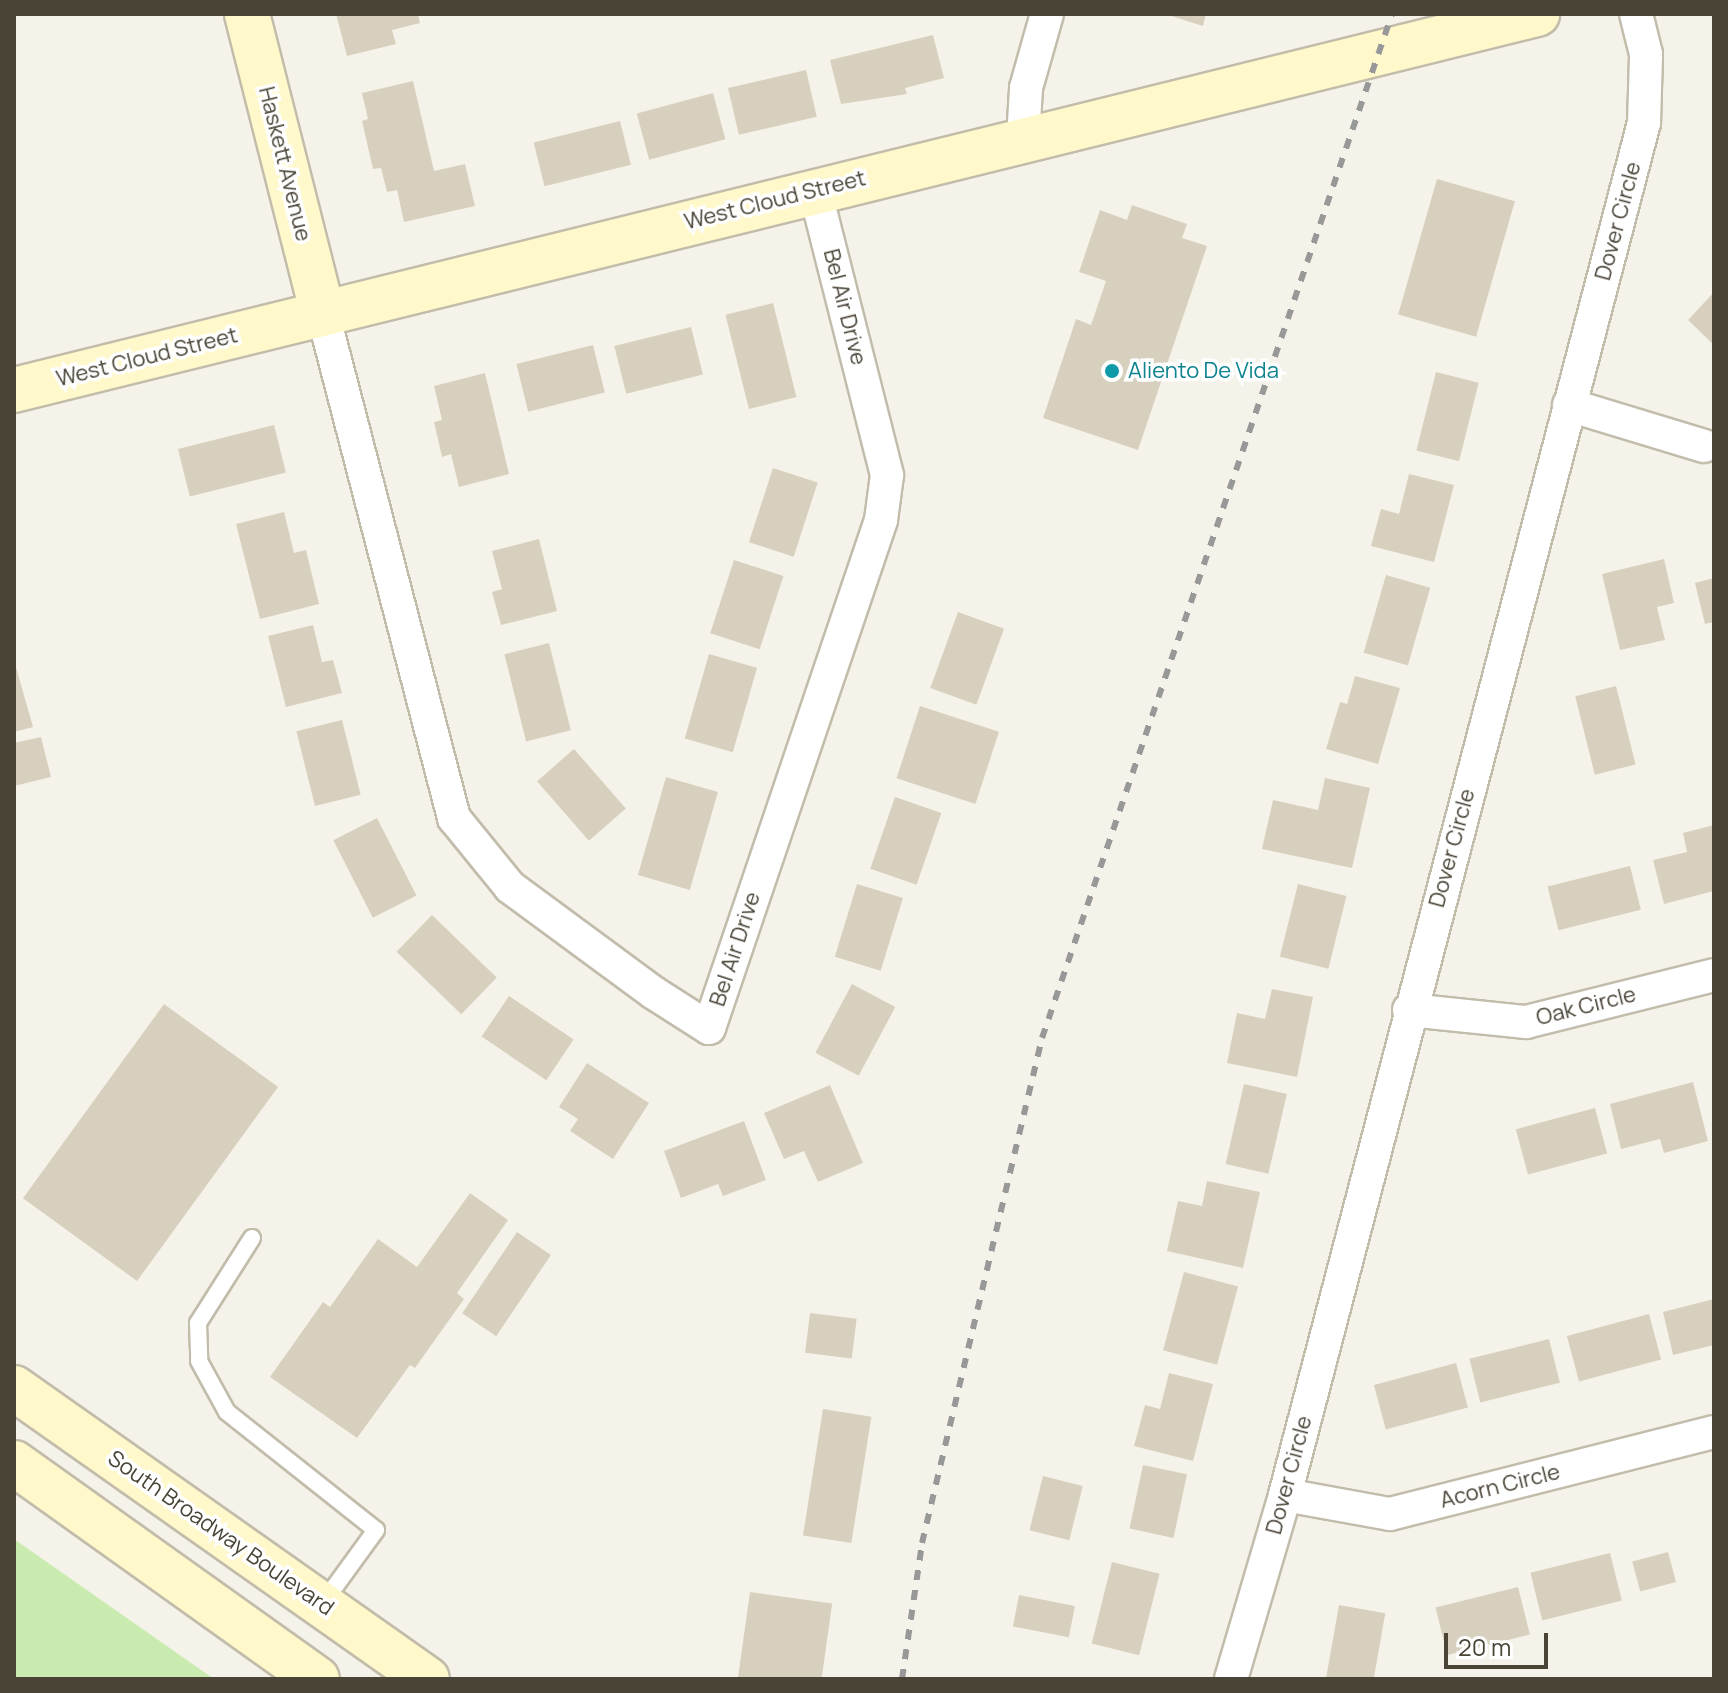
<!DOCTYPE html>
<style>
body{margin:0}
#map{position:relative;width:1728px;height:1693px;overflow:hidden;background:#f5f3e9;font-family:Manrope,sans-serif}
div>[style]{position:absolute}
.green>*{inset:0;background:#caebb0}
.building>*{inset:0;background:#d8d0be;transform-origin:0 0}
.roads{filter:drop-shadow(2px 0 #c2bcab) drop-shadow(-2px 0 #c2bcab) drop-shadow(0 2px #c2bcab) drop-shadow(0 -2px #c2bcab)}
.lane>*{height:16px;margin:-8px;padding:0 8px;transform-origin:8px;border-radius:8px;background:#fff}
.street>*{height:32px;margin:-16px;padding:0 16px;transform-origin:16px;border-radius:16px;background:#fff}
.secondary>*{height:44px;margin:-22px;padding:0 22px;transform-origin:22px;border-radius:22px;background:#fff8ca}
.rail>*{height:6px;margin-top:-3px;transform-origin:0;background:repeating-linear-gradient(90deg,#989898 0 10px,transparent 0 20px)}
.dots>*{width:22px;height:22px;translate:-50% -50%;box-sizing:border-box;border:4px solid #fff;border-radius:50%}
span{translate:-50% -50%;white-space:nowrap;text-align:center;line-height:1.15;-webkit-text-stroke:7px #fff;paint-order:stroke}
.street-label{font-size:22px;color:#4a4437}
.culture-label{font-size:22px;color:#0d838f}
.left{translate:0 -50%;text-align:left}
.frame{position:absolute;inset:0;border:16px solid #4a4437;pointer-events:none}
.scale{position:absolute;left:1444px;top:1633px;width:104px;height:36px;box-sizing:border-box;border:4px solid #4a4437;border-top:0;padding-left:10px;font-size:24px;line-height:28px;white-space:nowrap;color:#4a4437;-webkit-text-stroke:6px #fff;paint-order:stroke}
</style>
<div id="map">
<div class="green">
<i style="clip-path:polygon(14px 1539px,214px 1679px,14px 1679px)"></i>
</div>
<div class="building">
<i style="clip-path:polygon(336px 14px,418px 14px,420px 23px,392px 30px,396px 44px,347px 56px)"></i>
<i style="clip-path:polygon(1165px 14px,1206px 14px,1203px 26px)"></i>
<i style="clip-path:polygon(933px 35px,944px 78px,905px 88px,907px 94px,841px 104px,830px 60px)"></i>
<i style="left:806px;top:70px;width:48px;height:80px;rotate:77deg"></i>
<i style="clip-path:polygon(413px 81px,434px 171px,465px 164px,475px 206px,404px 222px,397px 190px,387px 192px,381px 168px,373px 169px,362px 121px,368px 119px,362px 93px)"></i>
<i style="left:713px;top:93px;width:48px;height:79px;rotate:75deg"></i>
<i style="left:620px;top:121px;width:45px;height:89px;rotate:76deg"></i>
<i style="left:1437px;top:179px;width:81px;height:141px;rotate:16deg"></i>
<i style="clip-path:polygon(1132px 205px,1187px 224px,1182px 238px,1207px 246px,1138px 450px,1043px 418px,1076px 319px,1091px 325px,1106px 281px,1079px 272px,1100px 210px,1127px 220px)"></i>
<i style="clip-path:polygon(1714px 292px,1714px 345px,1688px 320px)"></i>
<i style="left:773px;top:303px;width:97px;height:49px;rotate:76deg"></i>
<i style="left:691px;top:327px;width:49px;height:79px;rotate:76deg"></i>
<i style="left:593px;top:345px;width:49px;height:79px;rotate:76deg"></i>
<i style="left:1436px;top:372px;width:44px;height:81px;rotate:14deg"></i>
<i style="clip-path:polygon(485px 373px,509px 474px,459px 487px,451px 454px,442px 457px,434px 422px,442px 420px,434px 386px)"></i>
<i style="left:274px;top:425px;width:49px;height:99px;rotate:76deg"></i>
<i style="left:773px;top:468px;width:47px;height:78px;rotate:18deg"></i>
<i style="clip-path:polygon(1409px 474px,1454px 485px,1434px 562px,1371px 546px,1381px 509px,1399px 514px)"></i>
<i style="clip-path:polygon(284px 512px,294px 553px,306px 550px,319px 604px,260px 619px,236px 524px)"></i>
<i style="clip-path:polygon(539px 539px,557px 611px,501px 625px,492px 592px,502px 589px,492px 551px)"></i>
<i style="clip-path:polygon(1664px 559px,1674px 603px,1657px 607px,1665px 640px,1620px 650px,1602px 574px)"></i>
<i style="left:734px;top:560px;width:52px;height:77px;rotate:18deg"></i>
<i style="left:1386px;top:575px;width:46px;height:81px;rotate:16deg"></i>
<i style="clip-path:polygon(1714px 578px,1714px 622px,1705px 624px,1695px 583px)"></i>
<i style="left:958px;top:612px;width:49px;height:81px;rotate:20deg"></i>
<i style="clip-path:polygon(313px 625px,322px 662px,333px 660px,342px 693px,286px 707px,268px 636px)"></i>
<i style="left:549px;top:643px;width:90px;height:46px;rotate:76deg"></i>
<i style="left:709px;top:654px;width:50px;height:88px;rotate:16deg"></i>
<i style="clip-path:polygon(14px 660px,33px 727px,14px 732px)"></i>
<i style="clip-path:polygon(1355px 676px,1400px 688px,1378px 764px,1326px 749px,1340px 702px,1347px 704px)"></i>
<i style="left:1616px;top:686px;width:81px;height:42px;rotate:76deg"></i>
<i style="left:920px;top:706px;width:83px;height:76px;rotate:18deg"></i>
<i style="left:342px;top:720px;width:77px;height:47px;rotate:76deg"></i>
<i style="clip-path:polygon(41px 737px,51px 777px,14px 786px,14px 743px)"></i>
<i style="left:574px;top:749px;width:79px;height:49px;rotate:49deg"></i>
<i style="left:666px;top:777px;width:54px;height:102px;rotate:16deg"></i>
<i style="clip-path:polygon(1325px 778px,1370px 788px,1352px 868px,1262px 849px,1273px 800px,1318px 810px)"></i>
<i style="left:895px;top:797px;width:49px;height:76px;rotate:19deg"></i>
<i style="left:377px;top:818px;width:87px;height:49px;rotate:63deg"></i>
<i style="clip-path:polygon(1714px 825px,1714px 891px,1664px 904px,1653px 860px,1687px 852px,1683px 833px)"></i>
<i style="left:1630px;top:866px;width:45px;height:85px;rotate:76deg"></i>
<i style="left:857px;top:884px;width:48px;height:76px;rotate:17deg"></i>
<i style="left:1298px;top:884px;width:50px;height:75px;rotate:14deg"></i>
<i style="left:432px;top:915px;width:90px;height:51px;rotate:44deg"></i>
<i style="left:852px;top:984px;width:49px;height:78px;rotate:28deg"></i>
<i style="clip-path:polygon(1272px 989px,1313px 997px,1297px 1077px,1227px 1063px,1237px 1013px,1265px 1019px)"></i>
<i style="left:509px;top:996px;width:78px;height:49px;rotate:34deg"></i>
<i style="left:164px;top:1004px;width:141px;height:240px;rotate:36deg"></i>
<i style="clip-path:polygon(587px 1063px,649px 1103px,613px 1159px,570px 1131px,578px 1119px,559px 1107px)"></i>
<i style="clip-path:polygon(1693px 1082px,1708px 1141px,1664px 1153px,1660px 1139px,1621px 1149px,1610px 1104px)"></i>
<i style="left:1244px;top:1084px;width:44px;height:82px;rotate:13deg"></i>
<i style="clip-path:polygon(830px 1085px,863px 1163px,818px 1182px,804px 1151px,784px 1159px,764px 1113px)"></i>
<i style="left:1595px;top:1108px;width:47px;height:82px;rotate:75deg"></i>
<i style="clip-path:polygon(744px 1121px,766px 1180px,723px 1196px,718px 1184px,681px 1198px,664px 1151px)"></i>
<i style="clip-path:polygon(1207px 1181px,1260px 1192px,1243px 1268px,1167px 1251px,1178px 1201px,1202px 1206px)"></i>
<i style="clip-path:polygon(470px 1193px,508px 1220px,457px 1293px,464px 1299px,415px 1368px,410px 1365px,357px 1438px,270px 1377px,323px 1302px,330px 1307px,378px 1239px,417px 1267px)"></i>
<i style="left:517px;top:1232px;width:41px;height:98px;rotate:34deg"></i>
<i style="left:1184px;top:1272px;width:56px;height:81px;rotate:15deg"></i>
<i style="clip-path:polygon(1714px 1299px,1714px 1345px,1673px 1355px,1663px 1312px)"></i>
<i style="left:810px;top:1313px;width:47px;height:40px;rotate:7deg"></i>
<i style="left:1649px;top:1314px;width:47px;height:85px;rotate:75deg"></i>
<i style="left:1549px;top:1339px;width:45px;height:82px;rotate:76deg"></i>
<i style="left:1456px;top:1363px;width:46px;height:85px;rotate:75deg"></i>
<i style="clip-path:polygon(1169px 1373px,1213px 1384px,1193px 1461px,1134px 1446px,1145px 1405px,1160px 1409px)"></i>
<i style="left:823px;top:1409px;width:49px;height:128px;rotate:9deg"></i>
<i style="left:1143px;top:1465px;width:45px;height:65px;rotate:12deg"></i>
<i style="left:1043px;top:1476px;width:41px;height:56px;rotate:14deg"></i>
<i style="left:1668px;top:1552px;width:31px;height:37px;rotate:75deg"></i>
<i style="left:1610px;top:1553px;width:49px;height:82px;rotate:76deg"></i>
<i style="left:1112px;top:1562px;width:49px;height:84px;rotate:14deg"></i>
<i style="left:1518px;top:1587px;width:49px;height:85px;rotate:76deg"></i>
<i style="left:750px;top:1592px;width:83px;height:88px;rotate:8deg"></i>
<i style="left:1019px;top:1595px;width:57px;height:32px;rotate:11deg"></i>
<i style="left:1339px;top:1605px;width:47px;height:75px;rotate:10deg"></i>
</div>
<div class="roads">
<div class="lane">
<i style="left:252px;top:1238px;width:101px;rotate:122.4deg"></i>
<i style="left:198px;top:1323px;width:38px;rotate:88deg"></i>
<i style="left:199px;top:1361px;width:58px;rotate:61.2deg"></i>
<i style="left:227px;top:1412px;width:190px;rotate:38.4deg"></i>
<i style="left:376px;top:1530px;width:90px;rotate:126deg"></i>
</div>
<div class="street">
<i style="left:1023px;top:139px;width:51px;rotate:-86.6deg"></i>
<i style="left:1026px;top:88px;width:77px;rotate:-74.2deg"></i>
<i style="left:323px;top:314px;width:521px;rotate:75.43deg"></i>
<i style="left:454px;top:818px;width:89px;rotate:50.9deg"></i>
<i style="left:510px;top:887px;width:179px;rotate:36.4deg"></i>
<i style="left:654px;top:993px;width:65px;rotate:32.5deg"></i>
<i style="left:709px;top:1028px;width:536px;rotate:-71.29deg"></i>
<i style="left:881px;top:520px;width:45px;rotate:-82.4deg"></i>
<i style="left:887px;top:475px;width:294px;rotate:-104.2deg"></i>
<i style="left:1569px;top:405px;width:141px;rotate:16.9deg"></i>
<i style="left:1409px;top:1010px;width:118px;rotate:5.9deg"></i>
<i style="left:1526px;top:1022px;width:194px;rotate:-14deg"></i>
<i style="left:1285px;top:1495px;width:107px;rotate:10.3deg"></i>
<i style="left:1390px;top:1514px;width:334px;rotate:-14.2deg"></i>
<i style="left:1231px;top:1679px;width:192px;rotate:-73.6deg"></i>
<i style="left:1285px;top:1495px;width:1418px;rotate:-75.34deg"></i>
<i style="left:1644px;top:123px;width:69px;rotate:-88.3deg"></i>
<i style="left:1646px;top:54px;width:41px;rotate:-104deg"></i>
</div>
<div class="secondary">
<i style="left:247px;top:14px;width:309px;rotate:75.8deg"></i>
<i style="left:14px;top:390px;width:1569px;rotate:-13.87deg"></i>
<i style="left:14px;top:1388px;width:505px;rotate:35.17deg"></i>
<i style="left:14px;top:1463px;width:372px;rotate:35.5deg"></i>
</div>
</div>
<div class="rail">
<i style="left:902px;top:1679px;width:137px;rotate:-81.6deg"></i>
<i style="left:922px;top:1543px;width:519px;rotate:-76.63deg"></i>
<i style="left:1042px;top:1038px;width:1082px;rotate:-71.13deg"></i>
</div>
<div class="dots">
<i style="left:1112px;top:371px;background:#0f9aa8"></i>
</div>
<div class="street-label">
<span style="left:285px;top:164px;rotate:76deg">Haskett Avenue</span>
<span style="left:775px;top:200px;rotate:-14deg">West Cloud Street</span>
<span style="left:1618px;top:221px;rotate:-75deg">Dover Circle</span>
<span style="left:845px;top:307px;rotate:76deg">Bel Air Drive</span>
<span style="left:147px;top:357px;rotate:-14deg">West Cloud Street</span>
<span style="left:1452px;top:848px;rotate:-75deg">Dover Circle</span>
<span style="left:735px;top:949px;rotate:-72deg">Bel Air Drive</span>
<span style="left:1586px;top:1006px;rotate:-14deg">Oak Circle</span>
<span style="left:1289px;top:1475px;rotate:-75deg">Dover Circle</span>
<span style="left:1500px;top:1486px;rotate:-14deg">Acorn Circle</span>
<span style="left:221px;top:1533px;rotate:35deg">South Broadway Boulevard</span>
</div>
<div class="culture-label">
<span class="left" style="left:1128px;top:371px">Aliento De Vida</span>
</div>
<div class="frame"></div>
<div class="scale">20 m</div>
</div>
